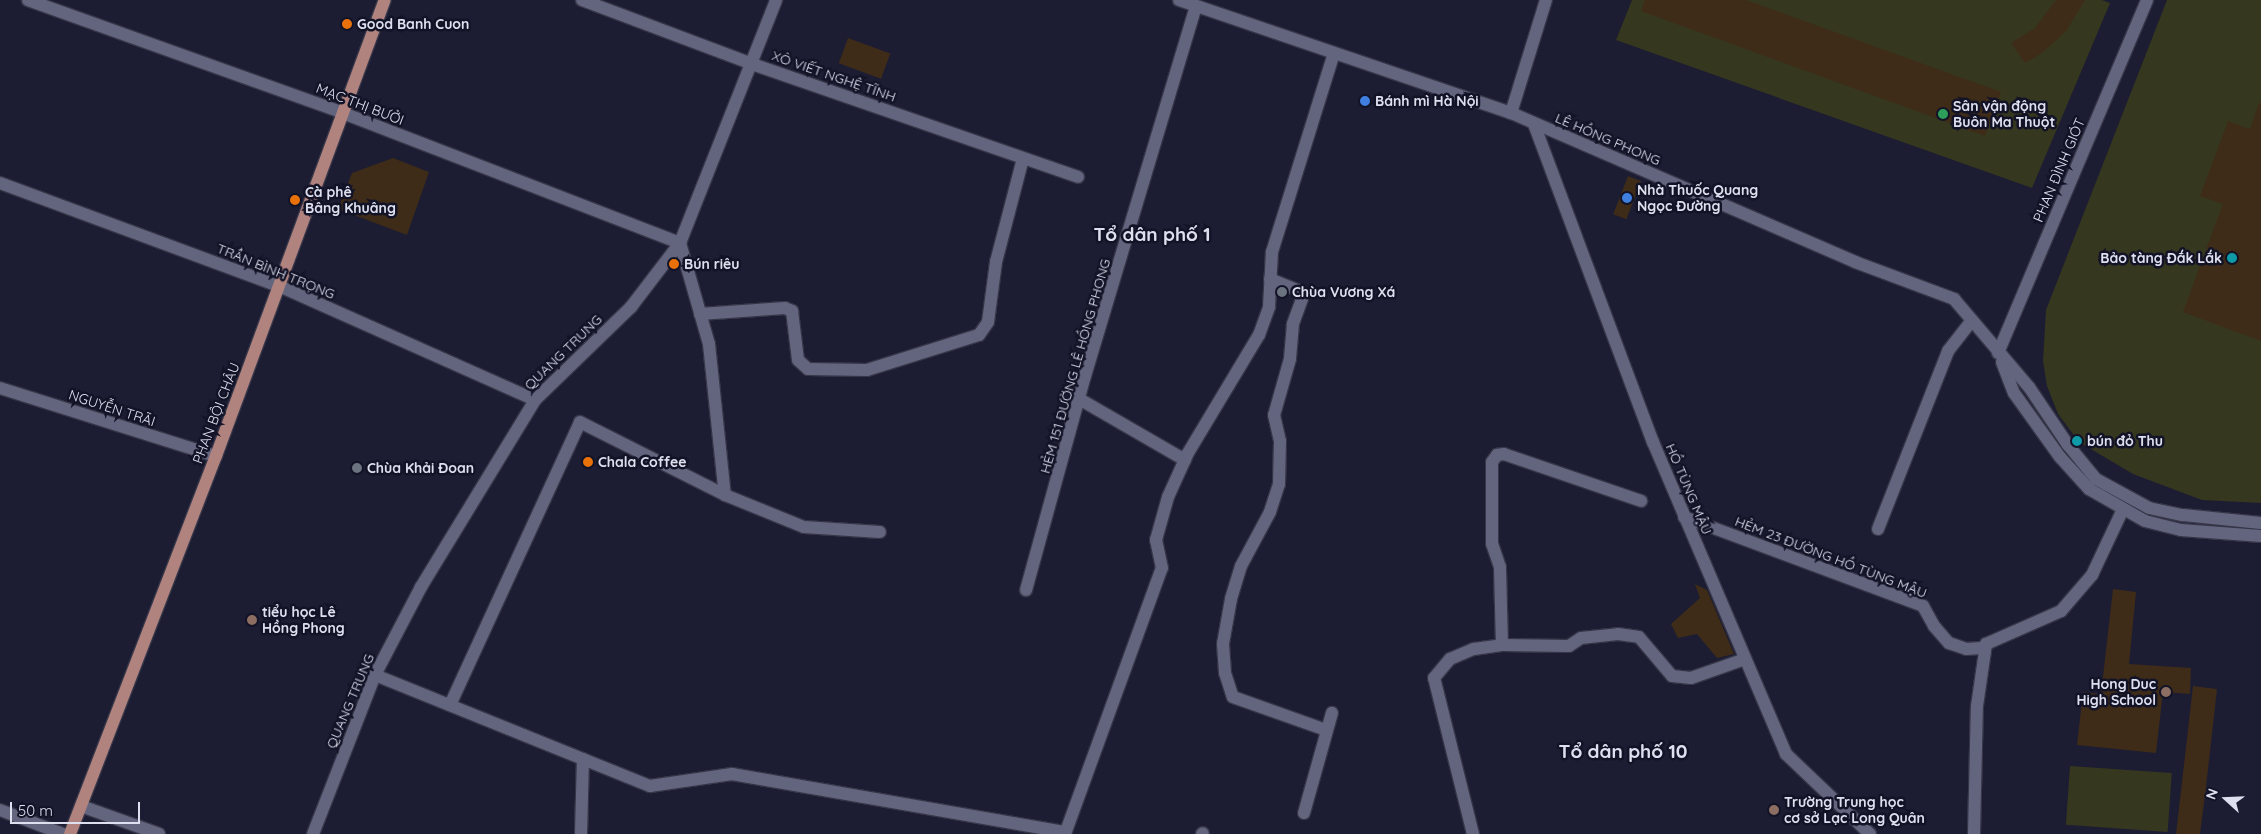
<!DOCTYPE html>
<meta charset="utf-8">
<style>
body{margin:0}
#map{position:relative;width:2261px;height:834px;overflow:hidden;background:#1c1c32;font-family:Quicksand,sans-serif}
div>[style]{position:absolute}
.green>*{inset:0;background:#36371f;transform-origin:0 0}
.building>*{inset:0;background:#3e2c19;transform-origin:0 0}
.roads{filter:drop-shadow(1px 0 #363648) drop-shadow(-1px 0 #363648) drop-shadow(0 1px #363648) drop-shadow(0 -1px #363648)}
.minor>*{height:12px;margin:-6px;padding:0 6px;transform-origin:6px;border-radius:6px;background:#63657f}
.tertiary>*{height:12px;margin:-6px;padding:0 6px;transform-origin:6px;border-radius:6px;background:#63657f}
.primary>*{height:12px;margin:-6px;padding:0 6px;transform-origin:6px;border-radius:6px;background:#b1837f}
.dots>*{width:14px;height:14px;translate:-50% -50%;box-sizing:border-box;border:2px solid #131327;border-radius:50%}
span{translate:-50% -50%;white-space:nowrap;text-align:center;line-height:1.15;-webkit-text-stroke:5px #131327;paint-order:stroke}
.poi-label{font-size:14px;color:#dee0ef;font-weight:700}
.left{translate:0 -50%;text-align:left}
.right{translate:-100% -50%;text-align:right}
.street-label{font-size:14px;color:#dee0ef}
.district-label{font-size:19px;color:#dee0ef;font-weight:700}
.north{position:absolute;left:2201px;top:774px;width:50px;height:50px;-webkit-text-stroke:4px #131327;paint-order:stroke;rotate:290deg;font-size:14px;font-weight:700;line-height:20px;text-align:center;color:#dee0ef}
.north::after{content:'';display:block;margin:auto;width:18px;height:22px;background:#dee0ef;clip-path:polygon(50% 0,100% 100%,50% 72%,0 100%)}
.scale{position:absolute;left:10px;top:802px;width:130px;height:22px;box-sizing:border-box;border:2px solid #dee0ef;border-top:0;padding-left:6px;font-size:15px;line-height:18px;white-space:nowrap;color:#dee0ef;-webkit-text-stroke:4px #131327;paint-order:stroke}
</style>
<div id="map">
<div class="green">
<i style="clip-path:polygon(1632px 0,2102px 0,2110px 3px,2032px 188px,1616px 40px)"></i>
<i style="clip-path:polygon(2167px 0,2261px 0,2261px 503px,2202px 500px,2133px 474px,2079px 442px,2058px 414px,2047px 386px,2043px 361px,2046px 310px)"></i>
<i style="left:2070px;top:766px;width:102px;height:59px;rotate:4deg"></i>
</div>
<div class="building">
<i style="clip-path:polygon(1645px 0,1746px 0,2001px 92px,1985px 136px,1641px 11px)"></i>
<i style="clip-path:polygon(2056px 0,2085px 0,2066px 31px,2042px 53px,2025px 63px,2011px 43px,2035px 28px)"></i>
<i style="left:848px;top:38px;width:45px;height:27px;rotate:20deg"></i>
<i style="clip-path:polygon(2259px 103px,2261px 103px,2261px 341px,2183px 312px,2223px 204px,2200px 196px,2228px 121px,2250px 129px)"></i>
<i style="clip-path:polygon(393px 158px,429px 172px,407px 235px,338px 209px,352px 173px)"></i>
<i style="left:1628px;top:176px;width:14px;height:41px;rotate:21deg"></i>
<i style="clip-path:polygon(1695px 584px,1707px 590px,1734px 654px,1717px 658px,1697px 634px,1678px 638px,1671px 624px,1700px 598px)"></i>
<i style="clip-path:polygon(2113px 589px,2136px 592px,2129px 664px,2191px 668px,2190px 694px,2163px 692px,2156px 753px,2077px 745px,2083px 692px,2101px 694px)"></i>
<i style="clip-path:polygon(2193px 686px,2217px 689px,2206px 787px,2200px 834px,2176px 834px)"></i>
</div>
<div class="roads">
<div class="minor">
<i style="left:28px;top:0;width:335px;rotate:19.7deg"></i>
<i style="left:343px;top:113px;width:361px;rotate:21.1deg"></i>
<i style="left:680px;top:243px;width:105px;rotate:74deg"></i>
<i style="left:709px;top:344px;width:152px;rotate:84deg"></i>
<i style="left:582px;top:0;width:182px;rotate:20.6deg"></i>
<i style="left:752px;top:64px;width:345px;rotate:19.1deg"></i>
<i style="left:1511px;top:113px;width:118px;rotate:-72.8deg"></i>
<i style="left:1534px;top:124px;width:340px;rotate:69.5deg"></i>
<i style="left:1653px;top:442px;width:339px;rotate:66.9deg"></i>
<i style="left:1786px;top:754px;width:116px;rotate:43.6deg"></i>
<i style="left:0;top:183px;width:297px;rotate:20.3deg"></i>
<i style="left:279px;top:286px;width:280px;rotate:24deg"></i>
<i style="left:1270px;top:279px;width:32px;rotate:22deg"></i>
<i style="left:1300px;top:291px;width:8px;rotate:76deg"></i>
<i style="left:1302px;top:299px;width:27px;rotate:110deg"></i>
<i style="left:1293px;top:324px;width:35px;rotate:95deg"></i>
<i style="left:1290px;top:359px;width:58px;rotate:105.9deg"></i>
<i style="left:1274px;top:415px;width:27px;rotate:77deg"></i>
<i style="left:1280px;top:441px;width:43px;rotate:91.3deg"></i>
<i style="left:1279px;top:484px;width:29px;rotate:108deg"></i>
<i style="left:1270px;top:512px;width:61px;rotate:118.2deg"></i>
<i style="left:1241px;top:566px;width:34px;rotate:107deg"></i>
<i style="left:1231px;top:599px;width:46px;rotate:100.1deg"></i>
<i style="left:1223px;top:644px;width:29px;rotate:86deg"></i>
<i style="left:1225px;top:673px;width:25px;rotate:72deg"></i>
<i style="left:1233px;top:697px;width:99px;rotate:19.5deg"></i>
<i style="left:700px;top:314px;width:85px;rotate:-4deg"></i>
<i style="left:785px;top:308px;width:8px;rotate:23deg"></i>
<i style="left:792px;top:311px;width:49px;rotate:83deg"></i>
<i style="left:798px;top:360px;width:13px;rotate:42deg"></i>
<i style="left:808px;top:369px;width:59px;rotate:1deg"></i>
<i style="left:867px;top:370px;width:117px;rotate:-17.4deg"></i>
<i style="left:979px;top:335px;width:16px;rotate:-55deg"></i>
<i style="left:988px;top:322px;width:61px;rotate:-82.4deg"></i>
<i style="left:996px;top:262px;width:107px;rotate:-75.4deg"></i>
<i style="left:1998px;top:353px;width:383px;rotate:-67.1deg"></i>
<i style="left:0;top:388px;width:226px;rotate:17.5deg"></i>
<i style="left:1081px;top:400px;width:120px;rotate:30deg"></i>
<i style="left:1684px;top:517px;width:255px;rotate:20.4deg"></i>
<i style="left:1923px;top:606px;width:23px;rotate:61deg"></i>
<i style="left:1934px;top:626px;width:23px;rotate:49deg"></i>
<i style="left:1949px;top:643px;width:18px;rotate:19deg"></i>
<i style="left:1966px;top:649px;width:15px;rotate:-4deg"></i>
<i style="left:1878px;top:529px;width:191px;rotate:-68.5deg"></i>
<i style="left:1948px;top:351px;width:39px;rotate:-52deg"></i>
<i style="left:1026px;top:590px;width:222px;rotate:-74.6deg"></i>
<i style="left:1085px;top:376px;width:386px;rotate:-73.3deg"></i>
<i style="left:1502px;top:645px;width:78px;rotate:-91.5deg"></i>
<i style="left:1500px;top:567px;width:24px;rotate:-109deg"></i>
<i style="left:1492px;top:544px;width:82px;rotate:-90deg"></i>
<i style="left:1492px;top:462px;width:9px;rotate:-54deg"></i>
<i style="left:1497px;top:455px;width:7px;rotate:-8deg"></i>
<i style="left:1504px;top:454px;width:145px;rotate:18.9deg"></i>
<i style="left:375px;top:675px;width:297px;rotate:22deg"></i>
<i style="left:650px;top:786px;width:83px;rotate:-8.3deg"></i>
<i style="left:732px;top:774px;width:337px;rotate:9.9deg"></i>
<i style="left:450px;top:705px;width:311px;rotate:-65.3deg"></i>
<i style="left:580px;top:422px;width:162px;rotate:26.7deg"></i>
<i style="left:725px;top:495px;width:85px;rotate:22.1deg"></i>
<i style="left:804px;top:527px;width:76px;rotate:3.8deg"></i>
<i style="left:81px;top:806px;width:83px;rotate:19.7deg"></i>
<i style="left:1304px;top:813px;width:104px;rotate:-74.4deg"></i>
<i style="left:313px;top:834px;width:171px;rotate:-68.7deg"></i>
<i style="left:375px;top:675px;width:99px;rotate:-62.4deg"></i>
<i style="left:421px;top:587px;width:219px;rotate:-58.6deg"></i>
<i style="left:535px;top:400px;width:134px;rotate:-44.1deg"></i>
<i style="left:631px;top:307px;width:81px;rotate:-52.6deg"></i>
<i style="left:680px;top:243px;width:261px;rotate:-68.4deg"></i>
<i style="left:581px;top:834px;width:75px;rotate:-88.5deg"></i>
<i style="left:1065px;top:834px;width:283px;rotate:-70deg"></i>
<i style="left:1162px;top:568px;width:29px;rotate:-102deg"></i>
<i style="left:1156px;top:540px;width:45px;rotate:-74.4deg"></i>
<i style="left:1168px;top:497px;width:48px;rotate:-65.6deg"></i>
<i style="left:1188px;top:453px;width:138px;rotate:-59deg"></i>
<i style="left:1259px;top:335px;width:30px;rotate:-70deg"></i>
<i style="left:1269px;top:307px;width:55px;rotate:-86.9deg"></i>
<i style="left:1272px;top:252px;width:208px;rotate:-72.7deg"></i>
<i style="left:1202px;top:834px;width:1px;rotate:-45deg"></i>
<i style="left:1473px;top:834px;width:161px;rotate:-104deg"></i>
<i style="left:1434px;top:678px;width:25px;rotate:-50deg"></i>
<i style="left:1450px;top:659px;width:26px;rotate:-23deg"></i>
<i style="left:1474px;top:649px;width:28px;rotate:-8deg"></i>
<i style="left:1502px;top:645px;width:67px;rotate:0.9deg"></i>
<i style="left:1569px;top:646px;width:14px;rotate:-34deg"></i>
<i style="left:1581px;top:638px;width:37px;rotate:-6deg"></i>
<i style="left:1618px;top:634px;width:21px;rotate:8deg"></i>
<i style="left:1639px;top:637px;width:51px;rotate:49.8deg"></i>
<i style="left:1672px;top:676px;width:19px;rotate:6deg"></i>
<i style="left:1691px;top:678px;width:57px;rotate:-19.4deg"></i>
<i style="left:1974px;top:834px;width:128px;rotate:-88.7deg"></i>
<i style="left:1977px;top:706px;width:63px;rotate:-81.7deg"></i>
<i style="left:1986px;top:644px;width:82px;rotate:-23.7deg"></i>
<i style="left:2061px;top:611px;width:48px;rotate:-49.3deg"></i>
<i style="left:2092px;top:575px;width:73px;rotate:-64.8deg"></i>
</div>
<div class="tertiary">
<i style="left:1179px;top:0;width:351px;rotate:18.8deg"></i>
<i style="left:1511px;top:113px;width:375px;rotate:23.4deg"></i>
<i style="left:1855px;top:262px;width:106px;rotate:20.5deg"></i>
<i style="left:1954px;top:299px;width:116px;rotate:49.6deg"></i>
<i style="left:2029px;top:387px;width:70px;rotate:56.1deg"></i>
<i style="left:2068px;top:445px;width:44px;rotate:50.5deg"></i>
<i style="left:2096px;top:479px;width:60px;rotate:28.7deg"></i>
<i style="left:2149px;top:508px;width:35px;rotate:12deg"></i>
<i style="left:2183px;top:515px;width:78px;rotate:5.9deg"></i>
<i style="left:2002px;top:362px;width:33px;rotate:69deg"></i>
<i style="left:2014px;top:393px;width:79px;rotate:54.3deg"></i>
<i style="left:2060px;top:457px;width:43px;rotate:47.8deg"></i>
<i style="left:2089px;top:489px;width:64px;rotate:29.7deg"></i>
<i style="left:2145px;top:521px;width:37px;rotate:14deg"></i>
<i style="left:2181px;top:530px;width:80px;rotate:4.3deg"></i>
<i style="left:0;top:810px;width:67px;rotate:20.9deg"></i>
</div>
<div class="primary">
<i style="left:70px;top:834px;width:405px;rotate:-68.9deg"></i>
<i style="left:216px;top:456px;width:486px;rotate:-69.7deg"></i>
</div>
</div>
<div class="dots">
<i style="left:347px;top:24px;background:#e8710a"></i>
<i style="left:1365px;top:101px;background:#3f7fe0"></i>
<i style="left:1943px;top:114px;background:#2e9e5b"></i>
<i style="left:1627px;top:198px;background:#3f7fe0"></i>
<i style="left:295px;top:200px;background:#e8710a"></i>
<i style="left:2232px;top:258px;background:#0f9aa8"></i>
<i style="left:674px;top:264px;background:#e8710a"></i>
<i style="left:1282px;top:292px;background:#6b7280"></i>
<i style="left:2077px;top:441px;background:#0f9aa8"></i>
<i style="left:588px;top:462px;background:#e8710a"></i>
<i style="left:357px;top:468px;background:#6b7280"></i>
<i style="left:252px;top:620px;background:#8d6e63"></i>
<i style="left:2166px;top:692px;background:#8d6e63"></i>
<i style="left:1774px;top:810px;background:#8d6e63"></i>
</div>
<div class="poi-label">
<span class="left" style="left:357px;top:24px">Good Banh Cuon</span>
<span class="left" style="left:1375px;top:101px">Bánh mì Hà Nội</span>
<span class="left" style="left:1953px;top:114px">Sân vận động<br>Buôn Ma Thuột</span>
<span class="left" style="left:1637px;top:198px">Nhà Thuốc Quang<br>Ngọc Đường</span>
<span class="left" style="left:305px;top:200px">Cà phê<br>Bâng Khuâng</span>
<span class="right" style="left:2222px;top:258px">Bảo tàng Đắk Lắk</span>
<span class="left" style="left:684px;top:264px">Bún riêu</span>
<span class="left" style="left:1292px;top:292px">Chùa Vương Xá</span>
<span class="left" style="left:2087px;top:441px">bún đỏ Thu</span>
<span class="left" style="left:598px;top:462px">Chala Coffee</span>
<span class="left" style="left:367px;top:468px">Chùa Khải Đoan</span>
<span class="left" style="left:262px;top:620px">tiểu học Lê<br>Hồng Phong</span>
<span class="right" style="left:2156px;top:692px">Hong Duc<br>High School</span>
<span class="left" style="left:1784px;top:810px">Trường Trung học<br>cơ sở Lạc Long Quân</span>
</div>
<div class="street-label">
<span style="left:834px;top:76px;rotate:19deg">XÔ VIẾT NGHỆ TĨNH</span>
<span style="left:360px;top:104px;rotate:21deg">MẠC THỊ BƯỞI</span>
<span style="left:1608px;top:139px;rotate:23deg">LÊ HỒNG PHONG</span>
<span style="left:2059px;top:170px;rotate:-67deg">PHAN ĐÌNH GIÓT</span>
<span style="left:276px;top:271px;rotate:22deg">TRẦN BÌNH TRỌNG</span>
<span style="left:563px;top:352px;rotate:-44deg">QUANG TRUNG</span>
<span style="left:1075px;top:366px;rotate:-74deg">HẺM 151 ĐƯỜNG LÊ HỒNG PHONG</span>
<span style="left:112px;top:408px;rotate:18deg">NGUYỄN TRÃI</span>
<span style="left:216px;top:413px;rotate:-69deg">PHAN BỘI CHÂU</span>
<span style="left:1689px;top:489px;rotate:67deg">HỒ TÙNG MẬU</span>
<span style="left:1831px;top:557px;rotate:21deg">HẺM 23 ĐƯỜNG HỒ TÙNG MẬU</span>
<span style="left:350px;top:701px;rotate:-67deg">QUANG TRUNG</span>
</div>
<div class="district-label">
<span style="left:1152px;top:235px">Tổ dân phố 1</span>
<span style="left:1623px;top:752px">Tổ dân phố 10</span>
</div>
<div class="north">N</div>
<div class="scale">50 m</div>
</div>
